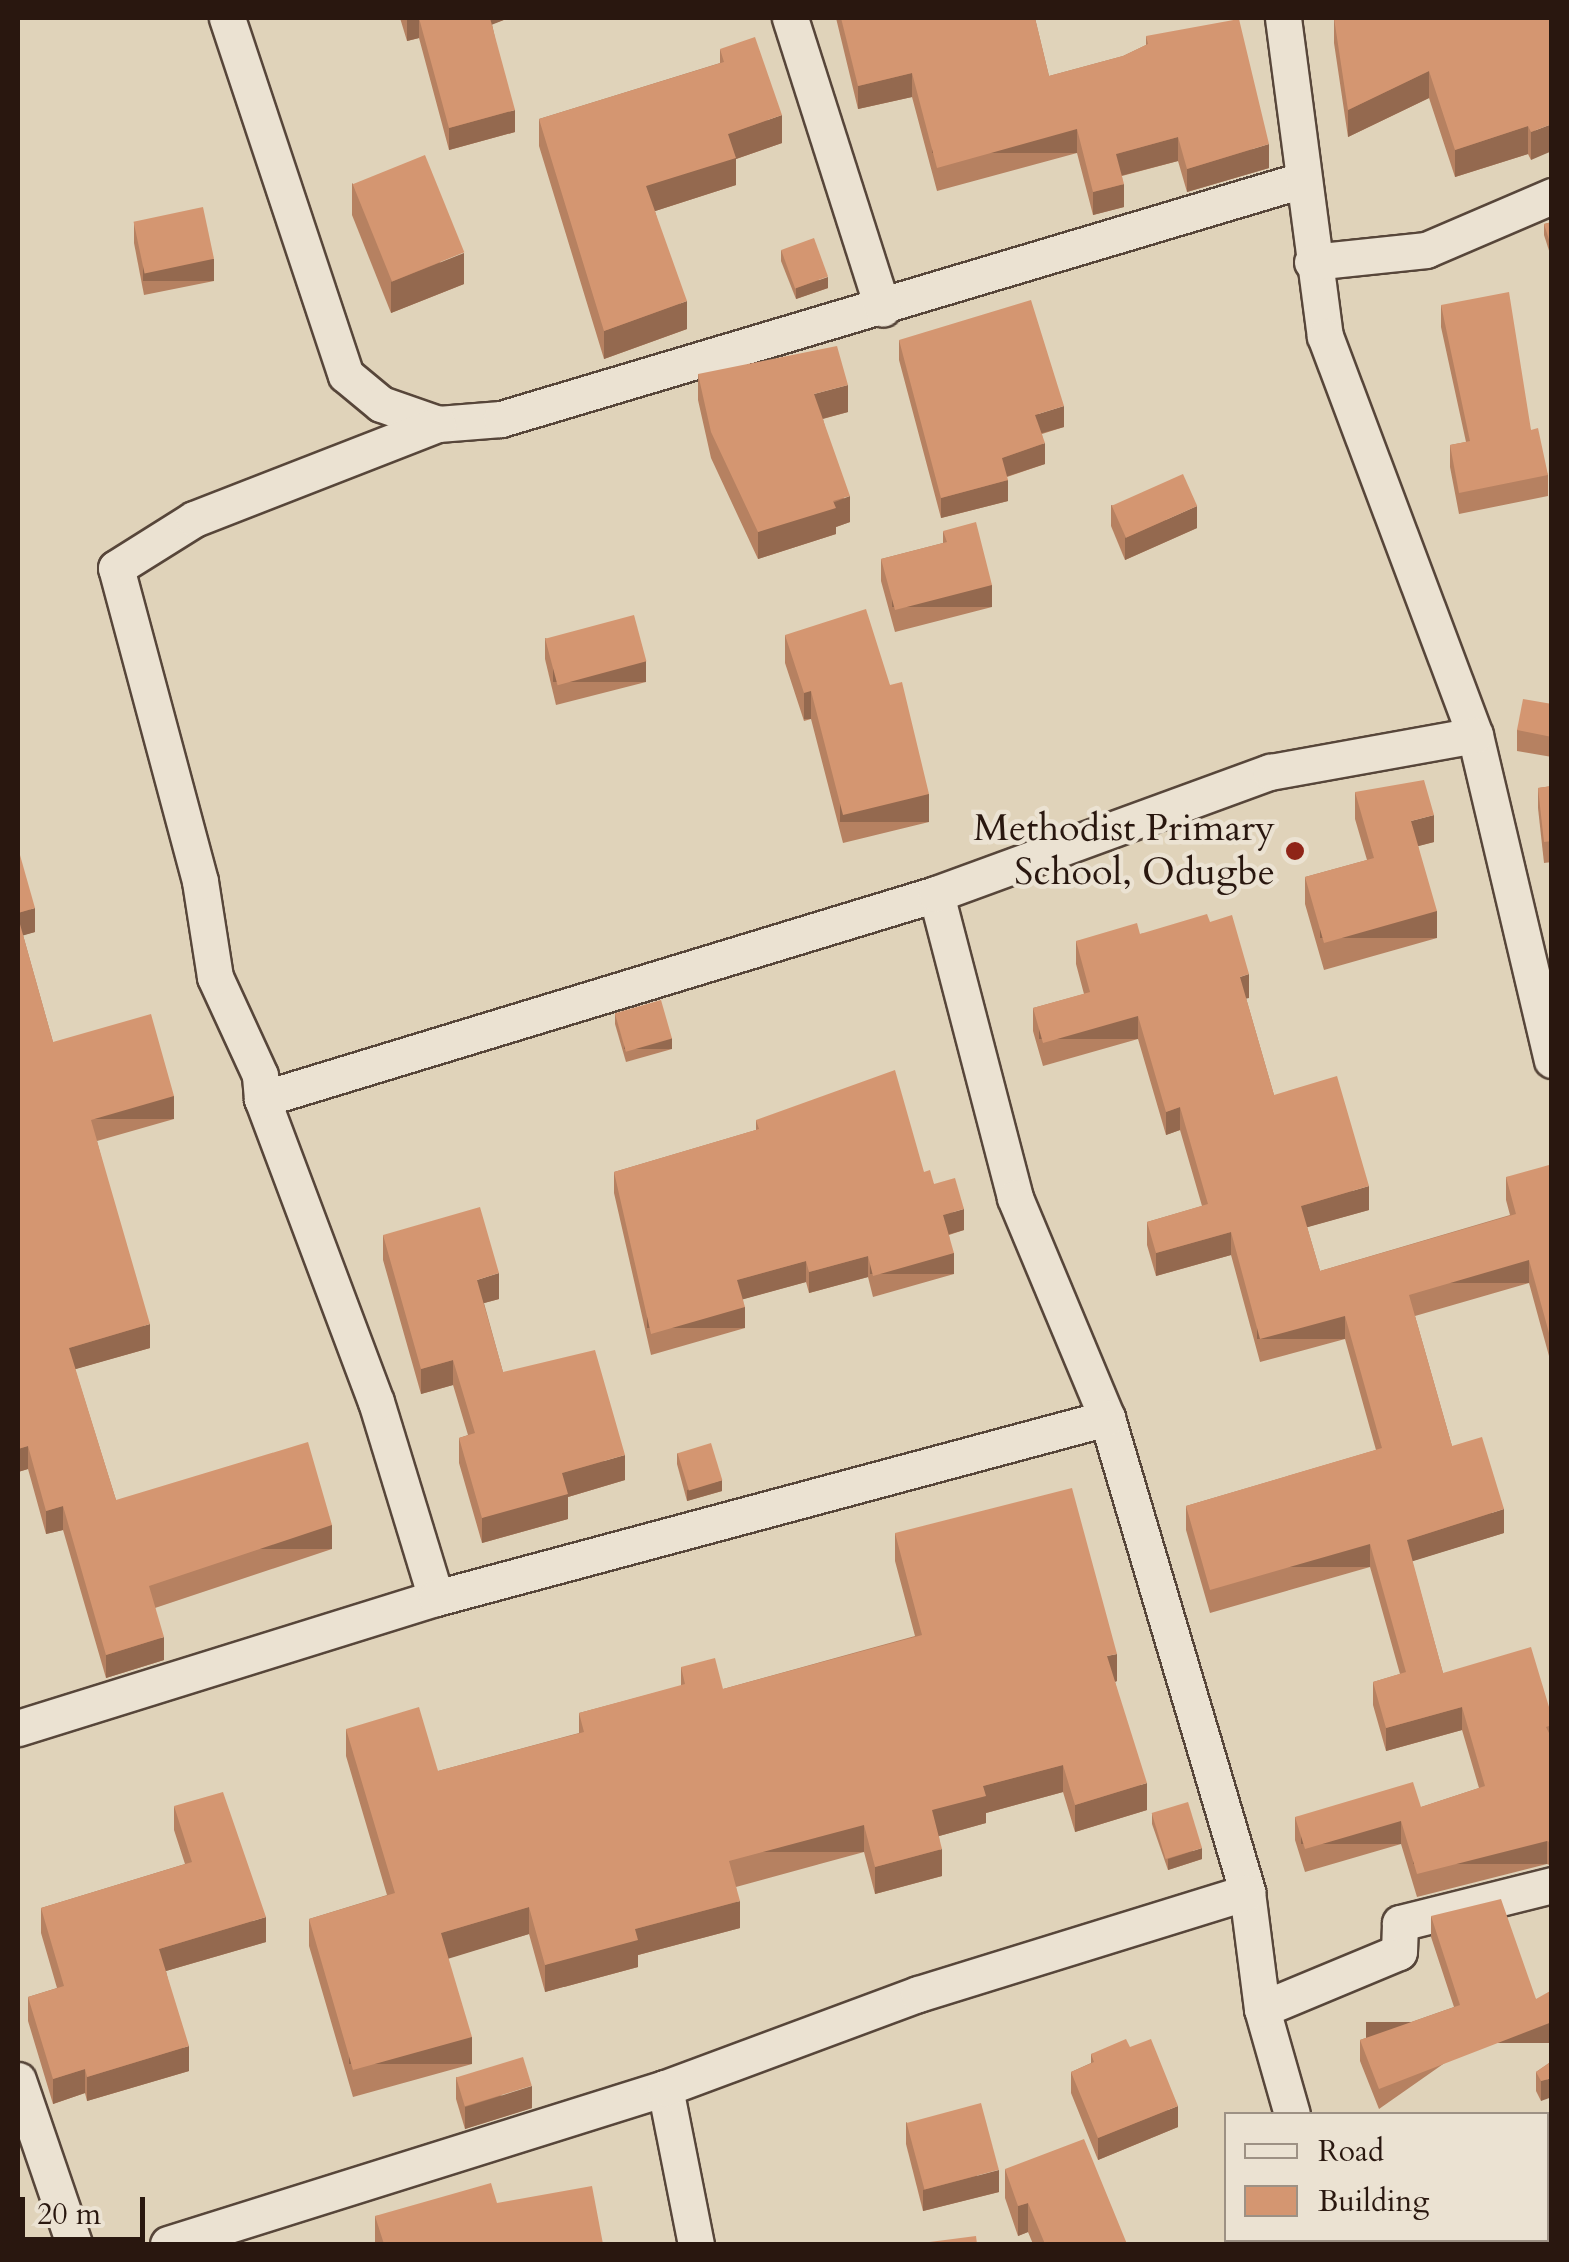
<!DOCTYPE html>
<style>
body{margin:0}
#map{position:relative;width:1569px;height:2262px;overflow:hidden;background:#e0d3ba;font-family:Cardo,serif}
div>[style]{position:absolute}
.roads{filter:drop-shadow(2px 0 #57463a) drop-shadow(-2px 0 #57463a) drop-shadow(0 2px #57463a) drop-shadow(0 -2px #57463a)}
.street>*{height:35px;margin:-17.5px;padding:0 17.5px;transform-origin:17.5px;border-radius:17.5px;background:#ebe2d2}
.wall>*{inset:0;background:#b68161}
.shaded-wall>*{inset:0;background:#94694f;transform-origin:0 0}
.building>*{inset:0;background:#d49671;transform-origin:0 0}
.dots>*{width:28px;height:28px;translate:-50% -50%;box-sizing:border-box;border:5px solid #ebe2d2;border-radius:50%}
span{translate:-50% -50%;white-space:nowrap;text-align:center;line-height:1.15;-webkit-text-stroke:9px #ebe2d2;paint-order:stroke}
.poi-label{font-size:38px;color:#29170f}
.right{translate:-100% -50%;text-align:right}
.frame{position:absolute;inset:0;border:20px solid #29170f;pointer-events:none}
.legend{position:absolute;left:1224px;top:2112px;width:325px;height:130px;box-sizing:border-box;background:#ebe2d2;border:2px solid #9d9184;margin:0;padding:12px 18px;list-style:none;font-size:30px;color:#29170f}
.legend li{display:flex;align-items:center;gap:20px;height:50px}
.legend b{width:50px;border:2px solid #9d9184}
.scale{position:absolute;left:20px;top:2197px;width:125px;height:45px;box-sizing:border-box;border:5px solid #29170f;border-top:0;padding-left:12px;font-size:30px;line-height:35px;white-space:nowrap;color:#29170f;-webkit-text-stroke:8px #ebe2d2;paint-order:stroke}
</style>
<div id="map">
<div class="roads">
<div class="street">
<i style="left:227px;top:18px;width:376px;rotate:71.6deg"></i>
<i style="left:346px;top:375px;width:45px;rotate:39.6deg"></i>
<i style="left:381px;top:404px;width:60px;rotate:19.3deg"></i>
<i style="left:438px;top:424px;width:63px;rotate:-4.5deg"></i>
<i style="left:501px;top:419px;width:836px;rotate:-16.61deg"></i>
<i style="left:790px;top:18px;width:305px;rotate:72.3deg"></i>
<i style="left:1283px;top:18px;width:321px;rotate:82.5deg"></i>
<i style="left:1325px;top:336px;width:426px;rotate:69.4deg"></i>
<i style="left:1475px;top:735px;width:334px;rotate:76.7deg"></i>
<i style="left:1312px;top:262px;width:115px;rotate:-6deg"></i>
<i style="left:1426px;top:250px;width:137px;rotate:-23.2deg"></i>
<i style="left:936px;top:894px;width:314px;rotate:75.4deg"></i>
<i style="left:1015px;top:1198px;width:238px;rotate:67.3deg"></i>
<i style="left:1107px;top:1418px;width:494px;rotate:73.5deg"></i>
<i style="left:1247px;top:1892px;width:118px;rotate:82.7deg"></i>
<i style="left:1262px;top:2009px;width:109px;rotate:74.1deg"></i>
<i style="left:262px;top:1099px;width:704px;rotate:-16.92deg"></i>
<i style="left:936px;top:894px;width:356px;rotate:-20.1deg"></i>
<i style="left:1270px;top:772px;width:208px;rotate:-10.2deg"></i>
<i style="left:436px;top:1598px;width:205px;rotate:-107deg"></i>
<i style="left:376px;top:1402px;width:324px;rotate:-110.6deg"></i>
<i style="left:262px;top:1099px;width:24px;rotate:-95deg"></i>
<i style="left:260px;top:1075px;width:108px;rotate:-114.7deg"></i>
<i style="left:215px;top:977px;width:97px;rotate:-98.9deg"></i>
<i style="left:200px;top:881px;width:324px;rotate:-105deg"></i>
<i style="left:116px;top:568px;width:92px;rotate:-32.1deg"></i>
<i style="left:194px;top:519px;width:262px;rotate:-21.3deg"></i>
<i style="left:18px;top:1728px;width:438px;rotate:-17.3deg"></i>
<i style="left:436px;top:1598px;width:695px;rotate:-15.02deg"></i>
<i style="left:1262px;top:2009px;width:148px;rotate:-22.6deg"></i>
<i style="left:1399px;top:1952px;width:29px;rotate:-88deg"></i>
<i style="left:1400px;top:1923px;width:157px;rotate:-14deg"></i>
<i style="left:18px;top:2080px;width:173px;rotate:71.1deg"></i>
<i style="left:665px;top:2088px;width:159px;rotate:78.8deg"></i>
<i style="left:1328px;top:2240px;width:4px;rotate:76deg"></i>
<i style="left:168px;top:2244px;width:521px;rotate:-17.43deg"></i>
<i style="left:665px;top:2088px;width:270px;rotate:-20.4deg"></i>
<i style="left:918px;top:1994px;width:344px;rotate:-17.2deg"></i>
</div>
</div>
<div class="wall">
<i style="clip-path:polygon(400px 18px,509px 18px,492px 24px,515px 132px,449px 150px,419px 38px,407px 41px)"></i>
<i style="clip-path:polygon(836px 18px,1035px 18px,1049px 76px,1123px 56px,1146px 45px,1146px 36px,1269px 168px,1187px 192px,1178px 161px,1122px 176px,1124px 207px,1093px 215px,1077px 153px,937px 191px,912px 97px,858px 109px)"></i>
<i style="clip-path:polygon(1334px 18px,1552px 18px,1531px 160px,1528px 154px,1455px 177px,1429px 98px,1348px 137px,1334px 43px)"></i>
<i style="clip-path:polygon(720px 49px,782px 143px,736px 159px,736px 185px,655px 211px,687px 329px,604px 359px,539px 146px,539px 119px,720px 63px)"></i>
<i style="clip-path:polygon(352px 183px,464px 284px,391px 313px,352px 215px)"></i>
<i style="clip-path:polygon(134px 222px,214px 281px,144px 295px,134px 243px)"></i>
<i style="clip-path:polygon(1552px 222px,1552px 260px,1544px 235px,1544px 224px)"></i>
<i style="clip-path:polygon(781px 250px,828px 288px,796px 299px,781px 261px)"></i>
<i style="clip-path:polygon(1441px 305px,1531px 430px,1548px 475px,1548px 496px,1459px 514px,1450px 467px,1450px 445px,1466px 442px,1441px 327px)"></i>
<i style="clip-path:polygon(899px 340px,1064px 427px,1042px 434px,1045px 464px,1007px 477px,1008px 501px,941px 518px,899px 360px)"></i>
<i style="clip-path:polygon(698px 374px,848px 412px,823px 419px,850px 522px,836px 527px,836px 534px,758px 559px,711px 458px,698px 400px)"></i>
<i style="clip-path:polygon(1111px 505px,1197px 528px,1125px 560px,1111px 526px)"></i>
<i style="clip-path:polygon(943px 531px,992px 607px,895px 632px,881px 581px,881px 559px,943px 543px)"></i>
<i style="clip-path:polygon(785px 635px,890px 685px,929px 822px,843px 843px,811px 719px,804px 721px,785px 663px)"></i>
<i style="clip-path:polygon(545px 638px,646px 682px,556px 705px,545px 659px)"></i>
<i style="clip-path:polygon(1552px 704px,1552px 757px,1517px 751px,1517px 730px)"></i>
<i style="clip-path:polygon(1552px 786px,1552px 862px,1544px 863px,1538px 808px,1538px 788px)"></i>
<i style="clip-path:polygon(1355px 792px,1434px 842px,1418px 846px,1437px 938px,1324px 970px,1305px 904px,1305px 877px,1367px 860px,1355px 819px)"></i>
<i style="clip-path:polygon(18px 848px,35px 932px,23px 935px,53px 1042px,174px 1119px,97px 1141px,150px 1348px,75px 1369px,116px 1500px,332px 1549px,155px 1608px,164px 1660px,106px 1678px,63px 1530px,46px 1534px,28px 1469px,18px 1472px)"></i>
<i style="clip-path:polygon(1210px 922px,1249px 998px,1246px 998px,1274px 1095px,1369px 1210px,1307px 1227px,1320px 1271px,1510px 1215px,1506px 1200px,1506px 1177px,1552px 1174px,1552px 1367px,1529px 1283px,1415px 1316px,1452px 1446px,1504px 1533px,1412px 1561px,1443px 1673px,1552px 1717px,1552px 1866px,1547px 1864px,1417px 1897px,1401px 1844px,1305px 1872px,1295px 1840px,1295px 1817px,1421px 1807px,1479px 1788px,1462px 1730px,1386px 1751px,1373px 1705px,1373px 1682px,1400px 1674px,1370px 1567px,1210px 1613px,1186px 1530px,1186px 1506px,1376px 1450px,1345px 1339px,1260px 1362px,1231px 1255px,1156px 1276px,1147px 1245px,1147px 1222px,1202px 1206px,1180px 1130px,1166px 1135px,1138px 1039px,1043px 1066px,1033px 1031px,1033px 1008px,1084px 994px,1076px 964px,1076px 941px,1140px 934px)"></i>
<i style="clip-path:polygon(615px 1013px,672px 1049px,626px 1062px,615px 1024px)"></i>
<i style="clip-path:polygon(756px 1120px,924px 1172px,934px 1184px,964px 1230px,949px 1235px,954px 1274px,873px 1297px,868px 1277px,809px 1293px,806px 1282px,743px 1299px,745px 1328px,651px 1355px,614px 1193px,614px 1172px,756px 1130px)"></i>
<i style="clip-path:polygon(383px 1235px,499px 1299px,484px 1303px,503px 1372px,625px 1480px,568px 1497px,568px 1519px,482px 1543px,459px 1463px,459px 1438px,468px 1435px,453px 1385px,421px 1394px,383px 1260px)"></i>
<i style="clip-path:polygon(677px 1453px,722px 1491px,687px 1501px,677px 1464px)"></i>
<i style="clip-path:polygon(895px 1533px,1117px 1681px,1115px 1682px,1147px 1810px,1075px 1832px,1063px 1792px,986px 1813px,986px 1823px,939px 1836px,942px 1876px,875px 1894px,864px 1852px,736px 1887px,740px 1928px,638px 1955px,638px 1967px,545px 1992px,529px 1934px,448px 1958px,472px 2064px,353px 2097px,309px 1946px,309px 1919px,387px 1895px,346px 1756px,346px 1729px,438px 1771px,579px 1733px,579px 1713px,681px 1686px,681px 1667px,723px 1689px,915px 1636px,895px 1561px)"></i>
<i style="clip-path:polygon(174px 1806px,266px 1942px,166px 1971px,189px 2071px,87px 2101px,85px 2093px,53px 2104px,28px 2021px,28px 1997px,57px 1988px,41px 1933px,41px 1908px,185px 1864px,174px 1830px)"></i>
<i style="clip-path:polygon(1152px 1813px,1202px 1859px,1168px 1870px,1152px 1824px)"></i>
<i style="clip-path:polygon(1431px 1916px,1536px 1999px,1379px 2109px,1360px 2061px,1360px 2040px,1454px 2007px,1431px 1937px)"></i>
<i style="clip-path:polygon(1130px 2047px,1178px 2127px,1098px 2160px,1071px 2093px,1071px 2072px,1091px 2063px,1091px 2054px)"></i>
<i style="clip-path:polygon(1552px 2061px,1541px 2101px,1536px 2091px,1536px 2072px)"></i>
<i style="clip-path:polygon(456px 2077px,532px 2108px,465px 2129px,456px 2099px)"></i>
<i style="clip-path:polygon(906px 2122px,999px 2192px,923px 2211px,906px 2144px)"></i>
<i style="clip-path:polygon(1552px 2144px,1552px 2193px,1546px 2179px,1546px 2146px)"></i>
<i style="clip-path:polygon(1005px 2169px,1127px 2244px,1033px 2244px,1028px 2232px,1018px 2236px,1005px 2198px)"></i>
<i style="clip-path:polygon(497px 2203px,603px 2244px,375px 2244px,375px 2216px)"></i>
</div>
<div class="shaded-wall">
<i style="clip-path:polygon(415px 18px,419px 18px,419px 38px,407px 41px,407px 19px)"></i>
<i style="clip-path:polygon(486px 18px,509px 18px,486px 27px)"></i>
<i style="clip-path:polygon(1429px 71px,1429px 98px,1348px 137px,1348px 110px)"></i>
<i style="clip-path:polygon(912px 73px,912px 97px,858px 109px,858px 86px)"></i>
<i style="clip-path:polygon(515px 110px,515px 132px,449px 150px,449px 128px)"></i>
<i style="clip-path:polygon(782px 115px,782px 143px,736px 159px,736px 185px,646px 214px,646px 186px,728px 134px)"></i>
<i style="clip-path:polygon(1552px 124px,1552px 151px,1531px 160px,1531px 132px)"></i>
<i style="clip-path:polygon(1528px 126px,1528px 154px,1455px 177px,1455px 150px)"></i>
<i style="left:1077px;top:129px;width:24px;height:145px;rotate:90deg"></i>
<i style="clip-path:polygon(1178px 137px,1178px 161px,1116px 177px,1116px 154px)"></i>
<i style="clip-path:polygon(1269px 144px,1269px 168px,1187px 192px,1187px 169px)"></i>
<i style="clip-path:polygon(1124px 184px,1124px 207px,1093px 215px,1093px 192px)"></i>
<i style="clip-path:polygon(464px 253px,464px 284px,391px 313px,391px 282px)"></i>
<i style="left:214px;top:259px;width:22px;height:71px;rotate:90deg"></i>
<i style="clip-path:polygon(828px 277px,828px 288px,796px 299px,796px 288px)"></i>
<i style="clip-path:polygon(687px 301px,687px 329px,604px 359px,604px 331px)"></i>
<i style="clip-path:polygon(848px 385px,848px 412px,814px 421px,814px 394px)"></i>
<i style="clip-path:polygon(1064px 406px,1064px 427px,1035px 435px,1035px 415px)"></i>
<i style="clip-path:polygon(1045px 443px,1045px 464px,1002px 478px,1002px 458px)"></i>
<i style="clip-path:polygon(1008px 480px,1008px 501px,941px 518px,941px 498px)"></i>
<i style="clip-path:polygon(850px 496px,850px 522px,836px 527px,836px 534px,758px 559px,758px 532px)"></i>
<i style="clip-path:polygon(1197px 506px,1197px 528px,1125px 560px,1125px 538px)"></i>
<i style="left:992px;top:585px;width:22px;height:100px;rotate:90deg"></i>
<i style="left:646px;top:661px;width:21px;height:93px;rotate:90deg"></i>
<i style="left:811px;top:691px;width:28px;height:7px;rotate:90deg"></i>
<i style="left:929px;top:794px;width:28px;height:89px;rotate:90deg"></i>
<i style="clip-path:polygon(1434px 815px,1434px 842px,1411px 848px,1411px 821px)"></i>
<i style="clip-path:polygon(35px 908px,35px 932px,18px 937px,18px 913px)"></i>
<i style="left:1437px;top:911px;width:27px;height:117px;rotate:90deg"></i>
<i style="clip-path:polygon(1249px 974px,1249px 998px,1240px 1000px,1240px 977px)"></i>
<i style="left:1138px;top:1016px;width:23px;height:99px;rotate:90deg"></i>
<i style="left:672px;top:1038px;width:11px;height:48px;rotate:90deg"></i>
<i style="left:174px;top:1096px;width:23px;height:86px;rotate:90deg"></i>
<i style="clip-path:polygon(1180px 1107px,1180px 1130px,1166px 1135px,1166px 1112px)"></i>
<i style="clip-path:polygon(1369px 1186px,1369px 1210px,1301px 1229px,1301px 1206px)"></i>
<i style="clip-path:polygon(964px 1209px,964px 1230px,943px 1236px,943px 1215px)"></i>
<i style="clip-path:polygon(1231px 1232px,1231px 1255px,1156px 1276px,1156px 1253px)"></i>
<i style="left:954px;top:1253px;width:21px;height:84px;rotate:90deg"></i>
<i style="clip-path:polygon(868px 1256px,868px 1277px,809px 1293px,809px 1272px)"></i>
<i style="left:1529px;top:1260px;width:23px;height:125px;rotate:90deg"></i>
<i style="clip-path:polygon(806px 1261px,806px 1282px,737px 1301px,737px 1280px)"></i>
<i style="clip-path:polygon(499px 1273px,499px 1299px,477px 1305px,477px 1280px)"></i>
<i style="left:745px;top:1307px;width:21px;height:98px;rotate:90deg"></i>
<i style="left:1345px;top:1316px;width:23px;height:88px;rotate:90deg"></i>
<i style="clip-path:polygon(150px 1324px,150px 1348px,69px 1371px,69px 1348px)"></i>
<i style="clip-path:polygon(453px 1360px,453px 1385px,421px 1394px,421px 1369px)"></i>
<i style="clip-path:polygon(28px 1446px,28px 1469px,18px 1472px,18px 1449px)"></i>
<i style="clip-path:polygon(625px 1455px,625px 1480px,568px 1497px,568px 1519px,482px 1543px,482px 1518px,562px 1473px)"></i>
<i style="clip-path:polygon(722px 1480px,722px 1491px,687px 1501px,687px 1490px)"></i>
<i style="clip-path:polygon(63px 1506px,63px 1530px,46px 1534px,46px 1511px)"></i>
<i style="clip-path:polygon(1504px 1509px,1504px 1533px,1407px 1563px,1407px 1540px)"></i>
<i style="left:332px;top:1525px;width:24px;height:193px;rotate:90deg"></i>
<i style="left:1370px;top:1544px;width:23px;height:166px;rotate:90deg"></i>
<i style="clip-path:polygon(164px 1637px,164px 1660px,106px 1678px,106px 1655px)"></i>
<i style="clip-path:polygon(1117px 1654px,1117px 1681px,1107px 1684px,1107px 1656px)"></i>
<i style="clip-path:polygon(1462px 1707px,1462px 1730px,1386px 1751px,1386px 1728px)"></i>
<i style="clip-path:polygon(1063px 1765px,1063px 1792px,986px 1813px,986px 1823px,932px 1838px,932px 1810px,983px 1786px)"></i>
<i style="clip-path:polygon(1147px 1783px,1147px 1810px,1075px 1832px,1075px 1805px)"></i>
<i style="left:1401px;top:1821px;width:23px;height:100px;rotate:90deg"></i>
<i style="left:864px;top:1825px;width:27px;height:140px;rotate:90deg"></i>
<i style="left:1547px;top:1841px;width:23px;height:134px;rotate:90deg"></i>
<i style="clip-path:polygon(1202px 1848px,1202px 1859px,1168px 1870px,1168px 1859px)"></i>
<i style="clip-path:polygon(942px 1849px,942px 1876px,875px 1894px,875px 1867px)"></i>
<i style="clip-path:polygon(740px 1901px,740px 1928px,638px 1955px,638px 1967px,545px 1992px,545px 1965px,635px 1929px)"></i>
<i style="clip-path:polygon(529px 1907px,529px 1934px,441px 1961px,441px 1933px)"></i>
<i style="clip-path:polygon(266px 1917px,266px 1942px,159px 1973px,159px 1949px)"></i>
<i style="left:1552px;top:2022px;width:21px;height:186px;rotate:90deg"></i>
<i style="left:472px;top:2037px;width:27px;height:123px;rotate:90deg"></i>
<i style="clip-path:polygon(189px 2046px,189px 2071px,87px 2101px,87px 2077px)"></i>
<i style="clip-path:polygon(85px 2069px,85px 2093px,53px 2104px,53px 2079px)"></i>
<i style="clip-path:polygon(1552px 2078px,1552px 2097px,1541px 2101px,1541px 2081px)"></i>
<i style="clip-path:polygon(532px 2086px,532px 2108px,465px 2129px,465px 2107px)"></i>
<i style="clip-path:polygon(1178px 2106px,1178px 2127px,1098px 2160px,1098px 2138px)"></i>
<i style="clip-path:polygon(999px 2170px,999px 2192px,923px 2211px,923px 2190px)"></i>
<i style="clip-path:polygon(1028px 2203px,1028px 2232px,1018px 2236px,1018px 2206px)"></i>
</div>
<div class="building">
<i style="clip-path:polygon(419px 18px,490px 18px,515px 110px,449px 128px)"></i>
<i style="clip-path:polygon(841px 18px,1035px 18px,1049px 76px,1123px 56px,1148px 44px,1146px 36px,1239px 19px,1269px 144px,1187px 169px,1178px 137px,1116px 154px,1124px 184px,1093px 192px,1077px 129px,937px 168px,912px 73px,858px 86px)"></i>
<i style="clip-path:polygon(1334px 18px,1552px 18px,1552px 124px,1531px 132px,1528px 126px,1455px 150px,1429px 71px,1348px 110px)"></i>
<i style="clip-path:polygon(755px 37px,782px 115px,728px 134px,736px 158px,646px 186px,687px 301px,604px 331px,539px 119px,724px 62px,720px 49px)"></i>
<i style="left:425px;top:155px;width:105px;height:78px;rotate:68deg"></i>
<i style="left:203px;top:207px;width:53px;height:71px;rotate:78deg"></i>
<i style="clip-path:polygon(1552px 222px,1552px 249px,1544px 224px)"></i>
<i style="left:814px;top:238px;width:41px;height:35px;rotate:70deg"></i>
<i style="clip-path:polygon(1509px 292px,1531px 430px,1538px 428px,1548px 475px,1459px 493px,1450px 445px,1470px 441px,1441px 305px)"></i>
<i style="clip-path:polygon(1031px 300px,1064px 406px,1035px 415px,1045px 443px,1002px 458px,1008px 480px,941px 498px,899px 340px)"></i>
<i style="clip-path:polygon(837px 346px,848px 385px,814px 394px,850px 496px,833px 501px,836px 508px,758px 532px,711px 432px,698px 374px)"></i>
<i style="left:1183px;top:474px;width:35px;height:78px;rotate:66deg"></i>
<i style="clip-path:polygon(976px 522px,992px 585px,895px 610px,881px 559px,947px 542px,943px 531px)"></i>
<i style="clip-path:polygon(866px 609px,890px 685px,902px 682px,929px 794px,843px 815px,811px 691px,804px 693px,785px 635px)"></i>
<i style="left:634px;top:615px;width:48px;height:92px;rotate:75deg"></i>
<i style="clip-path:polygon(1523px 699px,1552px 704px,1552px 737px,1517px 730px)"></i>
<i style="clip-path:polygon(1424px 780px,1434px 815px,1411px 821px,1437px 911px,1324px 943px,1305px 877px,1374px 858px,1355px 792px)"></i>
<i style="clip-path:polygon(1552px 786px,1552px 841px,1544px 842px,1538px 788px)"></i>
<i style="clip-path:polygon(18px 848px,35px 908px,18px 913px)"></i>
<i style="clip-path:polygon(1207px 914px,1210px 922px,1232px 915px,1249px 974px,1240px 977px,1274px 1095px,1337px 1076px,1369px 1186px,1301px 1206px,1320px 1271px,1516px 1214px,1506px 1177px,1549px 1165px,1552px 1174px,1552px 1344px,1529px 1260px,1409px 1295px,1452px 1446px,1482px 1437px,1504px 1509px,1407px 1540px,1443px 1673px,1531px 1647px,1552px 1717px,1552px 1725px,1546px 1727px,1552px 1739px,1552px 1843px,1547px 1841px,1417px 1874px,1401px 1821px,1305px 1849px,1295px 1817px,1413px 1782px,1421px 1807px,1485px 1786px,1462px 1707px,1386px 1728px,1373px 1682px,1406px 1672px,1370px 1544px,1210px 1590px,1186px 1506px,1382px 1448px,1345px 1316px,1260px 1339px,1231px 1232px,1156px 1253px,1147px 1222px,1208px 1204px,1180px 1107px,1166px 1112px,1138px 1016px,1043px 1043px,1033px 1008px,1090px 992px,1076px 941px,1137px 923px,1140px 934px)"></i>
<i style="clip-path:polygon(18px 917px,53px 1042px,151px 1014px,174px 1096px,91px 1120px,150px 1324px,69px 1348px,116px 1500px,308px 1442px,332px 1525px,149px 1586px,164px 1637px,106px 1655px,63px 1506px,46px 1511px,28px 1446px,18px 1449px)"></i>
<i style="left:661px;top:1000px;width:40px;height:48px;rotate:74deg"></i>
<i style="clip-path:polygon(895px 1070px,924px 1172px,930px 1170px,934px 1184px,955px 1178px,964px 1209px,943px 1215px,954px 1253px,873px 1276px,868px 1256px,809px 1272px,806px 1261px,737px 1280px,745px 1307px,651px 1334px,614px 1172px,759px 1129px,756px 1120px)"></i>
<i style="clip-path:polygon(480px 1207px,499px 1273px,477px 1280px,503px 1372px,595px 1350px,625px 1455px,562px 1473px,568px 1494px,482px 1518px,459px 1438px,475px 1433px,453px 1360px,421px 1369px,383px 1235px)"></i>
<i style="left:711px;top:1443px;width:39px;height:35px;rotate:73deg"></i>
<i style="clip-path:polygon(1072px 1488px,1117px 1654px,1107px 1656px,1147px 1783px,1075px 1805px,1063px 1765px,983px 1786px,986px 1796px,932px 1810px,942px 1849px,875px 1867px,864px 1825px,729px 1861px,740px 1901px,635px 1929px,638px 1940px,545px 1965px,529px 1907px,441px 1933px,472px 2037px,353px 2070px,309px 1919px,395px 1893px,346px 1729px,419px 1707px,438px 1771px,584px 1732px,579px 1713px,685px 1684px,681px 1667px,715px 1658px,723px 1689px,922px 1635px,895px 1533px)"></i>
<i style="clip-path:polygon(223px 1792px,266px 1917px,159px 1949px,189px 2046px,87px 2077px,85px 2069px,53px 2079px,28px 1997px,64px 1986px,41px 1908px,192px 1862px,174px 1806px)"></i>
<i style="left:1188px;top:1802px;width:48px;height:38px;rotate:73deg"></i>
<i style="clip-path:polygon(1501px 1899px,1536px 1999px,1552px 1990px,1552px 2022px,1379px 2089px,1360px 2040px,1460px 2005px,1431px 1916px)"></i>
<i style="clip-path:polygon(1126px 2039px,1130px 2047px,1151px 2039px,1178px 2106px,1098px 2138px,1071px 2072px,1094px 2062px,1091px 2054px)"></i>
<i style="left:523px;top:2057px;width:30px;height:70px;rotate:73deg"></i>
<i style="clip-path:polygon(1552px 2061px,1552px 2078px,1541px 2081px,1536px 2072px)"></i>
<i style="left:981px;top:2103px;width:69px;height:77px;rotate:75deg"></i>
<i style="clip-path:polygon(1084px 2139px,1127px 2244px,1045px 2244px,1028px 2203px,1018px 2206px,1005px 2169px)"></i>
<i style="clip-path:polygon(1552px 2144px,1552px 2162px,1546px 2147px)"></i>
<i style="clip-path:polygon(491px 2183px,497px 2203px,592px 2186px,603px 2244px,384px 2244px,375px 2216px)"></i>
<i style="clip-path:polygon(976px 2236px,977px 2244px,914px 2244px)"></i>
</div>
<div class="dots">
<i style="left:1295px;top:851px;background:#8f2418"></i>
</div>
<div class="poi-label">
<span class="right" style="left:1275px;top:851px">Methodist Primary<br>School, Odugbe</span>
</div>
<div class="frame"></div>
<ul class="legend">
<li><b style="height:12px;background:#ebe2d2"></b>Road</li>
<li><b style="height:28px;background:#d49671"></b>Building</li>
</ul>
<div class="scale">20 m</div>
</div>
